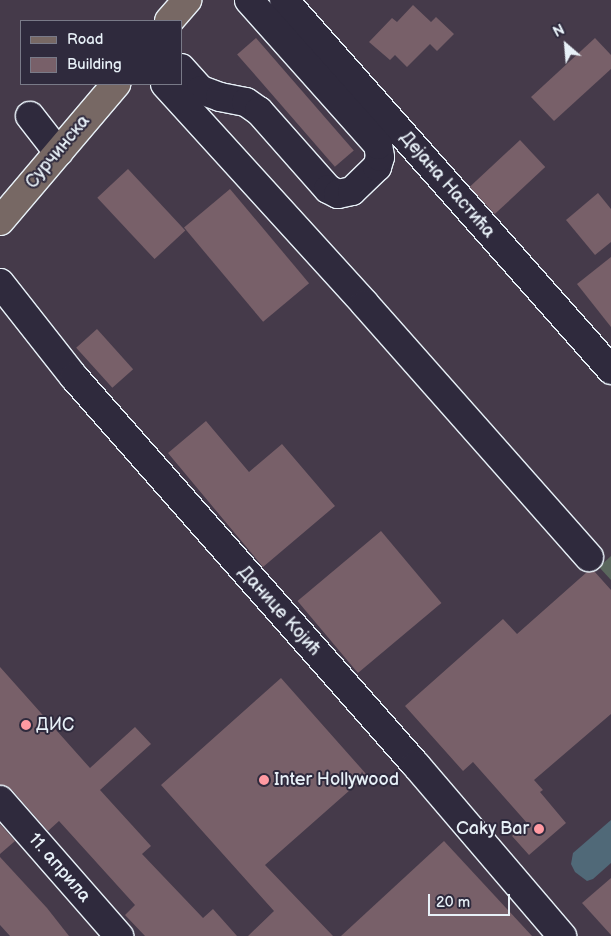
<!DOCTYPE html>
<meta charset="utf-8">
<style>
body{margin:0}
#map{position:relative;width:611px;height:936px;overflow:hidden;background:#453a4a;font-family:"Balsamiq Sans",sans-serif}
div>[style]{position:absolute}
.green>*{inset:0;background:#5a675d}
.water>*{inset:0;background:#506978}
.building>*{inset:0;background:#786069;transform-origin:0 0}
.roads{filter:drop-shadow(1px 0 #e8f1f8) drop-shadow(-1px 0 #e8f1f8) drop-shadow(0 1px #e8f1f8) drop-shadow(0 -1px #e8f1f8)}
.minor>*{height:28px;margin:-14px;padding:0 14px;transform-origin:14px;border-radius:14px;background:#2f2a3d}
.major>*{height:28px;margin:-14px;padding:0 14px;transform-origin:14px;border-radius:14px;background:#776864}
.dots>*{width:14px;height:14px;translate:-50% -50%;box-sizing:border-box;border:2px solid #2f2a3d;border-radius:50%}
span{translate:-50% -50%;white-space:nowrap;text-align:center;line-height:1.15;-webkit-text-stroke:4px #2f2a3d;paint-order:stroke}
.street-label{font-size:18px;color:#e8f1f8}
.poi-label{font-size:18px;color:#e8f1f8}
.left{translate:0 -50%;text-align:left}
.right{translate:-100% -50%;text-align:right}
.legend{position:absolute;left:20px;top:20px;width:162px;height:65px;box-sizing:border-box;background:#2f2a3d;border:1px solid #797a88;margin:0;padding:6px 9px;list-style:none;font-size:15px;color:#e8f1f8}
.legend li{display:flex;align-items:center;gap:10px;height:25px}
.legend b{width:25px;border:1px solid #797a88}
.north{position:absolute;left:541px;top:20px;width:50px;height:50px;-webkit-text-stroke:4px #2f2a3d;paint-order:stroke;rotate:333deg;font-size:14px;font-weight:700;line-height:20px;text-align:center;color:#e8f1f8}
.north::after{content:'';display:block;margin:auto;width:18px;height:22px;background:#e8f1f8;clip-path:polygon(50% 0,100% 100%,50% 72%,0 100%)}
.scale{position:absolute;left:428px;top:894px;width:82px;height:22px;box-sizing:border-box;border:2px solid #e8f1f8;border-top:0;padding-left:6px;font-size:15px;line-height:18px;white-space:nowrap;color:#e8f1f8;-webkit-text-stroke:4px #2f2a3d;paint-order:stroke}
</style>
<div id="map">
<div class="green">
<i style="clip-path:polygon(611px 556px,611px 580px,599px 567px)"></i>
</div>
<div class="water">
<i style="clip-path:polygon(611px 820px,611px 863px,593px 879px,587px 881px,575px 872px,571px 864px,573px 853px)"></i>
</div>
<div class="building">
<i style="clip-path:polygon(413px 5px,431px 22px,436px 17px,454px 34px,437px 51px,430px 44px,407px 67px,395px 55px,390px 60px,369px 42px,392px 18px,397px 22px)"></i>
<i style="left:256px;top:38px;width:149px;height:25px;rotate:49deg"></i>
<i style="clip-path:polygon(595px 38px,611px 55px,611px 69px,554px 121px,531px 97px)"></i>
<i style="left:520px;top:140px;width:37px;height:69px;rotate:47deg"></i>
<i style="left:128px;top:169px;width:84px;height:42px;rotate:47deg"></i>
<i style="left:230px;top:189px;width:123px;height:60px;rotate:50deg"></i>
<i style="clip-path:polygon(598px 193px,611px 209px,611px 242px,595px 255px,566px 220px)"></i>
<i style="clip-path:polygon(611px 257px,611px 327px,577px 284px)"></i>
<i style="left:97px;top:329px;width:54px;height:28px;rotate:48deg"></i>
<i style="clip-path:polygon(206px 421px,249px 472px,282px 444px,335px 506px,263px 567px,168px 453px)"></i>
<i style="left:381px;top:531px;width:94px;height:109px;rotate:50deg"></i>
<i style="clip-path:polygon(594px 571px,611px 590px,611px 714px,534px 780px,543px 790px,540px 792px,566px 823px,529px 855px,512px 836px,527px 823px,473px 762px,463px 771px,405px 706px,503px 619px,517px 634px,587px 572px)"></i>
<i style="clip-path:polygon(0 667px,90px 768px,135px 727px,151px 744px,100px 790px,151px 846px,142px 854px,203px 918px,213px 909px,237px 936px,145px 936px,125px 915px,135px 905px,59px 821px,48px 831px,12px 790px,0 785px)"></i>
<i style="clip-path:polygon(281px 678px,367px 775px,265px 865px,333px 936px,248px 936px,274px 911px,161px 785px)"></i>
<i style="clip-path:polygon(0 824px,15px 841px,0 854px)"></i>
<i style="clip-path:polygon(444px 841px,532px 936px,341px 936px)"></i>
<i style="clip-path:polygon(0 857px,47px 908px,69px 936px,10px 936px,0 925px)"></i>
<i style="clip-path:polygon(611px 878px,611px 935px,582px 903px)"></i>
</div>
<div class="roads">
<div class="minor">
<i style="left:284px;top:0;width:494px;rotate:48.5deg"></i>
<i style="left:181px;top:68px;width:30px;rotate:48deg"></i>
<i style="left:201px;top:90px;width:20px;rotate:20deg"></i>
<i style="left:220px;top:97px;width:26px;rotate:11deg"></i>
<i style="left:246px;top:102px;width:16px;rotate:35deg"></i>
<i style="left:259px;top:111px;width:104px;rotate:48.5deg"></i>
<i style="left:328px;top:189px;width:11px;rotate:27deg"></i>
<i style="left:338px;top:194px;width:14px;rotate:-12deg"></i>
<i style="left:352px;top:191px;width:35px;rotate:-44deg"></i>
<i style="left:377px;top:167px;width:10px;rotate:-73deg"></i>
<i style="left:380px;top:157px;width:12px;rotate:-99deg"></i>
<i style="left:378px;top:145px;width:194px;rotate:-131.7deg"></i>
<i style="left:165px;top:84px;width:297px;rotate:47.7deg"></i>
<i style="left:365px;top:304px;width:338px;rotate:48.5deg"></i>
<i style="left:30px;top:116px;width:46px;rotate:52.1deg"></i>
<i style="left:0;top:283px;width:120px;rotate:51.8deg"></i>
<i style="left:74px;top:377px;width:517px;rotate:48.61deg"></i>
<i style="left:416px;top:765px;width:225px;rotate:49.5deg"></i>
<i style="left:0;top:800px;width:181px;rotate:48.8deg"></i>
</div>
<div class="major">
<i style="left:169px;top:21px;width:28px;rotate:-49deg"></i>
<i style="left:0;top:221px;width:180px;rotate:-49.7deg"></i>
</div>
</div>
<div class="dots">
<i style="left:26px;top:725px;background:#ff9aa2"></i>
<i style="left:264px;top:780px;background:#ff9aa2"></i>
<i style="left:539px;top:829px;background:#ff9aa2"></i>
</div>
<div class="street-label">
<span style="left:58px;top:152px;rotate:-50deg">Сурчинска</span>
<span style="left:447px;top:185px;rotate:49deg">Дејана Настића</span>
<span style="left:279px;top:611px;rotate:48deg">Данице Којић</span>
<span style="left:59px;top:868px;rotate:49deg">11. априла</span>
</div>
<div class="poi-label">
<span class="left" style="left:36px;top:725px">ДИС</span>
<span class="left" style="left:274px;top:780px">Inter Hollywood</span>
<span class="right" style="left:529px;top:829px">Caky Bar</span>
</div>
<ul class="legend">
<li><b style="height:6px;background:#776864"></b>Road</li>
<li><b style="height:14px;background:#786069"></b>Building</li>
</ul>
<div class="north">N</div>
<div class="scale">20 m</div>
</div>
